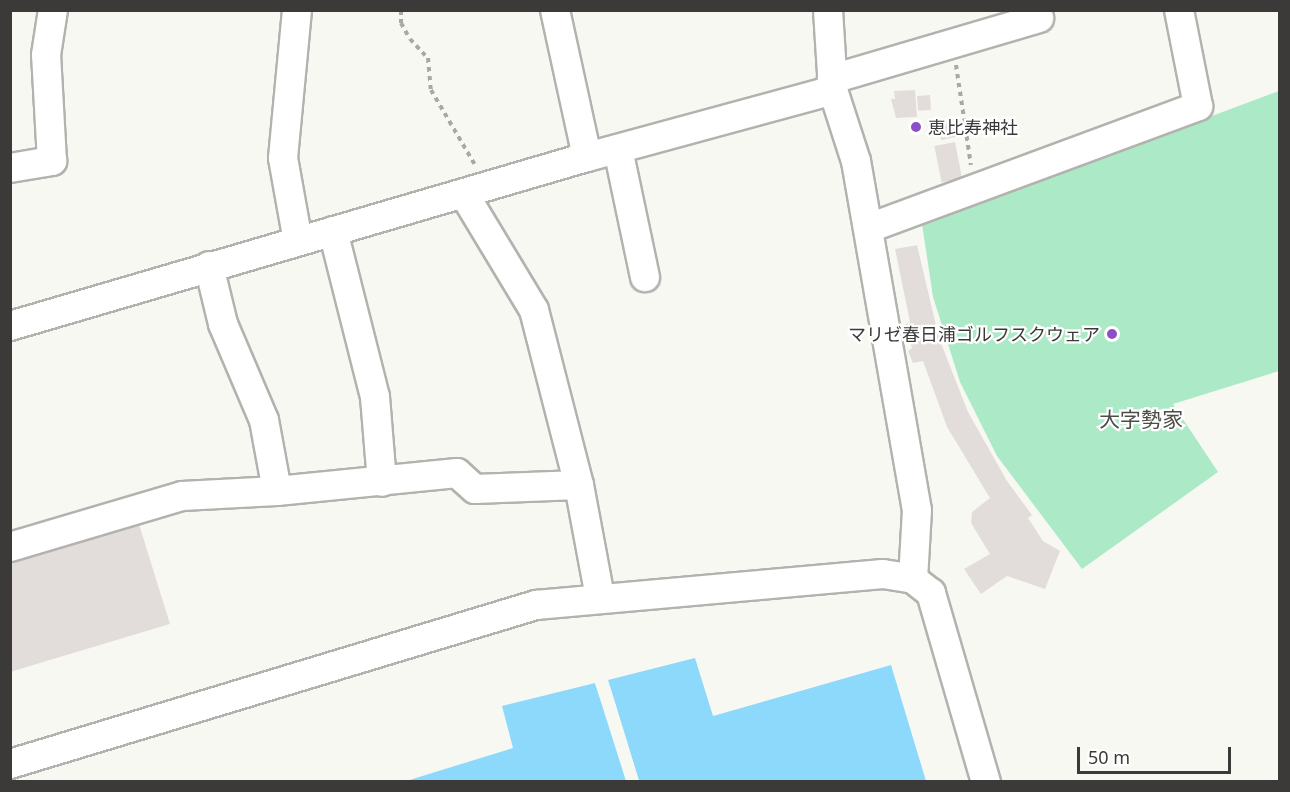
<!DOCTYPE html>
<meta charset="utf-8">
<style>
body{margin:0}
#map{position:relative;width:1290px;height:792px;overflow:hidden;background:#f8f8f3;font-family:"Noto Sans","Noto Sans JP",sans-serif}
div>[style]{position:absolute}
.green>*{inset:0;background:#aceac7}
.water>*{inset:0;background:#8dd9fc}
.pier>*{inset:0;background:#f8f8f3}
.building>*{inset:0;background:#e2dddb;transform-origin:0 0}
.path>*{height:4px;margin-top:-2px;transform-origin:0;background:repeating-linear-gradient(90deg,#a9a8a4 0 4.5px,transparent 0 9px)}
.roads{filter:drop-shadow(2px 0 #b3b2ae) drop-shadow(-2px 0 #b3b2ae) drop-shadow(0 2px #b3b2ae) drop-shadow(0 -2px #b3b2ae)}
.minor>*{height:28px;margin:-14px;padding:0 14px;transform-origin:14px;border-radius:14px;background:#fff}
.dots>*{width:16px;height:16px;translate:-50% -50%;box-sizing:border-box;border:3px solid #fff;border-radius:50%}
span{translate:-50% -50%;white-space:nowrap;text-align:center;line-height:1.15;-webkit-text-stroke:4.5px #fff;paint-order:stroke}
.poi-label{font-size:18px;color:#3b3a38}
.left{translate:0 -50%;text-align:left}
.right{translate:-100% -50%;text-align:right}
.quarter-label{font-size:21px;color:#4d4c48}
.frame{position:absolute;inset:0;border:12px solid #3b3a38;pointer-events:none}
.scale{position:absolute;left:1077px;top:747px;width:154px;height:27px;box-sizing:border-box;border:3px solid #3b3a38;border-top:0;padding-left:8px;font-size:18px;line-height:21px;white-space:nowrap;color:#3b3a38;-webkit-text-stroke:4px #fff;paint-order:stroke}
</style>
<div id="map">
<div class="green">
<i style="clip-path:polygon(1279px 91px,1279px 371px,1173px 404px,1218px 472px,1082px 569px,997px 456px,960px 382px,933px 297px,922px 224px)"></i>
</div>
<div class="water">
<i style="clip-path:polygon(695px 658px,713px 716px,891px 665px,926px 781px,639px 781px,608px 680px)"></i>
<i style="clip-path:polygon(595px 683px,626px 781px,403px 782px,513px 748px,502px 706px)"></i>
</div>
<div class="pier">
<i style="clip-path:polygon(608px 680px,639px 781px,636px 782px)"></i>
<i style="clip-path:polygon(598px 682px,628px 781px,629px 782px,595px 683px)"></i>
</div>
<div class="building">
<i style="clip-path:polygon(915px 90px,917px 117px,896px 118px,891px 99px,895px 99px,894px 91px)"></i>
<i style="left:930px;top:95px;width:15px;height:13px;rotate:86deg"></i>
<i style="left:953px;top:120px;width:17px;height:16px;rotate:77deg"></i>
<i style="left:955px;top:142px;width:37px;height:21px;rotate:79deg"></i>
<i style="clip-path:polygon(917px 245px,939px 338px,968px 412px,1007px 481px,1032px 515px,1028px 518px,1043px 541px,1060px 551px,1045px 589px,1007px 576px,981px 594px,964px 569px,990px 554px,971px 523px,972px 512px,990px 498px,947px 427px,923px 361px,913px 363px,908px 351px,912px 348px,904px 325px,910px 322px,895px 249px)"></i>
<i style="clip-path:polygon(138px 521px,170px 624px,10px 672px,10px 560px)"></i>
</div>
<div class="path">
<i style="left:401px;top:10px;width:13px;rotate:90deg"></i>
<i style="left:401px;top:23px;width:18px;rotate:61deg"></i>
<i style="left:410px;top:39px;width:26px;rotate:47deg"></i>
<i style="left:428px;top:58px;width:32px;rotate:85deg"></i>
<i style="left:431px;top:90px;width:87px;rotate:59.6deg"></i>
<i style="left:956px;top:65px;width:101px;rotate:81.5deg"></i>
</div>
<div class="roads">
<div class="minor">
<i style="left:297px;top:10px;width:149px;rotate:95.4deg"></i>
<i style="left:283px;top:158px;width:84px;rotate:79.8deg"></i>
<i style="left:555px;top:10px;width:150px;rotate:77.7deg"></i>
<i style="left:828px;top:10px;width:80px;rotate:86.4deg"></i>
<i style="left:833px;top:90px;width:75px;rotate:72.1deg"></i>
<i style="left:856px;top:161px;width:354px;rotate:80.1deg"></i>
<i style="left:917px;top:510px;width:69px;rotate:93.3deg"></i>
<i style="left:832px;top:79px;width:216px;rotate:-16.4deg"></i>
<i style="left:618px;top:149px;width:131px;rotate:78.1deg"></i>
<i style="left:10px;top:168px;width:43px;rotate:-9.5deg"></i>
<i style="left:52px;top:161px;width:106px;rotate:-93.2deg"></i>
<i style="left:46px;top:55px;width:46px;rotate:-81.2deg"></i>
<i style="left:464px;top:194px;width:135px;rotate:58.9deg"></i>
<i style="left:534px;top:310px;width:181px;rotate:75.6deg"></i>
<i style="left:579px;top:485px;width:114px;rotate:79.4deg"></i>
<i style="left:869px;top:228px;width:351px;rotate:-20.3deg"></i>
<i style="left:1198px;top:106px;width:98px;rotate:-101.2deg"></i>
<i style="left:333px;top:231px;width:171px;rotate:75.8deg"></i>
<i style="left:375px;top:397px;width:85px;rotate:85.3deg"></i>
<i style="left:209px;top:266px;width:60px;rotate:76.4deg"></i>
<i style="left:223px;top:324px;width:104px;rotate:66.9deg"></i>
<i style="left:264px;top:420px;width:72px;rotate:79.6deg"></i>
<i style="left:10px;top:326px;width:601px;rotate:-16.33deg"></i>
<i style="left:587px;top:157px;width:255px;rotate:-15.2deg"></i>
<i style="left:10px;top:547px;width:179px;rotate:-16.5deg"></i>
<i style="left:182px;top:496px;width:95px;rotate:-3deg"></i>
<i style="left:277px;top:491px;width:181px;rotate:-5.7deg"></i>
<i style="left:457px;top:473px;width:24px;rotate:42deg"></i>
<i style="left:475px;top:489px;width:104px;rotate:-2.2deg"></i>
<i style="left:10px;top:764px;width:550px;rotate:-16.82deg"></i>
<i style="left:536px;top:605px;width:348px;rotate:-5.1deg"></i>
<i style="left:883px;top:574px;width:30px;rotate:9deg"></i>
<i style="left:913px;top:579px;width:23px;rotate:38deg"></i>
<i style="left:931px;top:593px;width:197px;rotate:73.8deg"></i>
</div>
</div>
<div class="dots">
<i style="left:916px;top:127px;background:#8b50c6"></i>
<i style="left:1112px;top:334px;background:#8b50c6"></i>
</div>
<div class="poi-label">
<span class="left" style="left:928px;top:127px">恵比寿神社</span>
<span class="right" style="left:1100px;top:334px">マリゼ春日浦ゴルフスクウェア</span>
</div>
<div class="quarter-label">
<span style="left:1141px;top:419px">大字勢家</span>
</div>
<div class="frame"></div>
<div class="scale">50 m</div>
</div>
